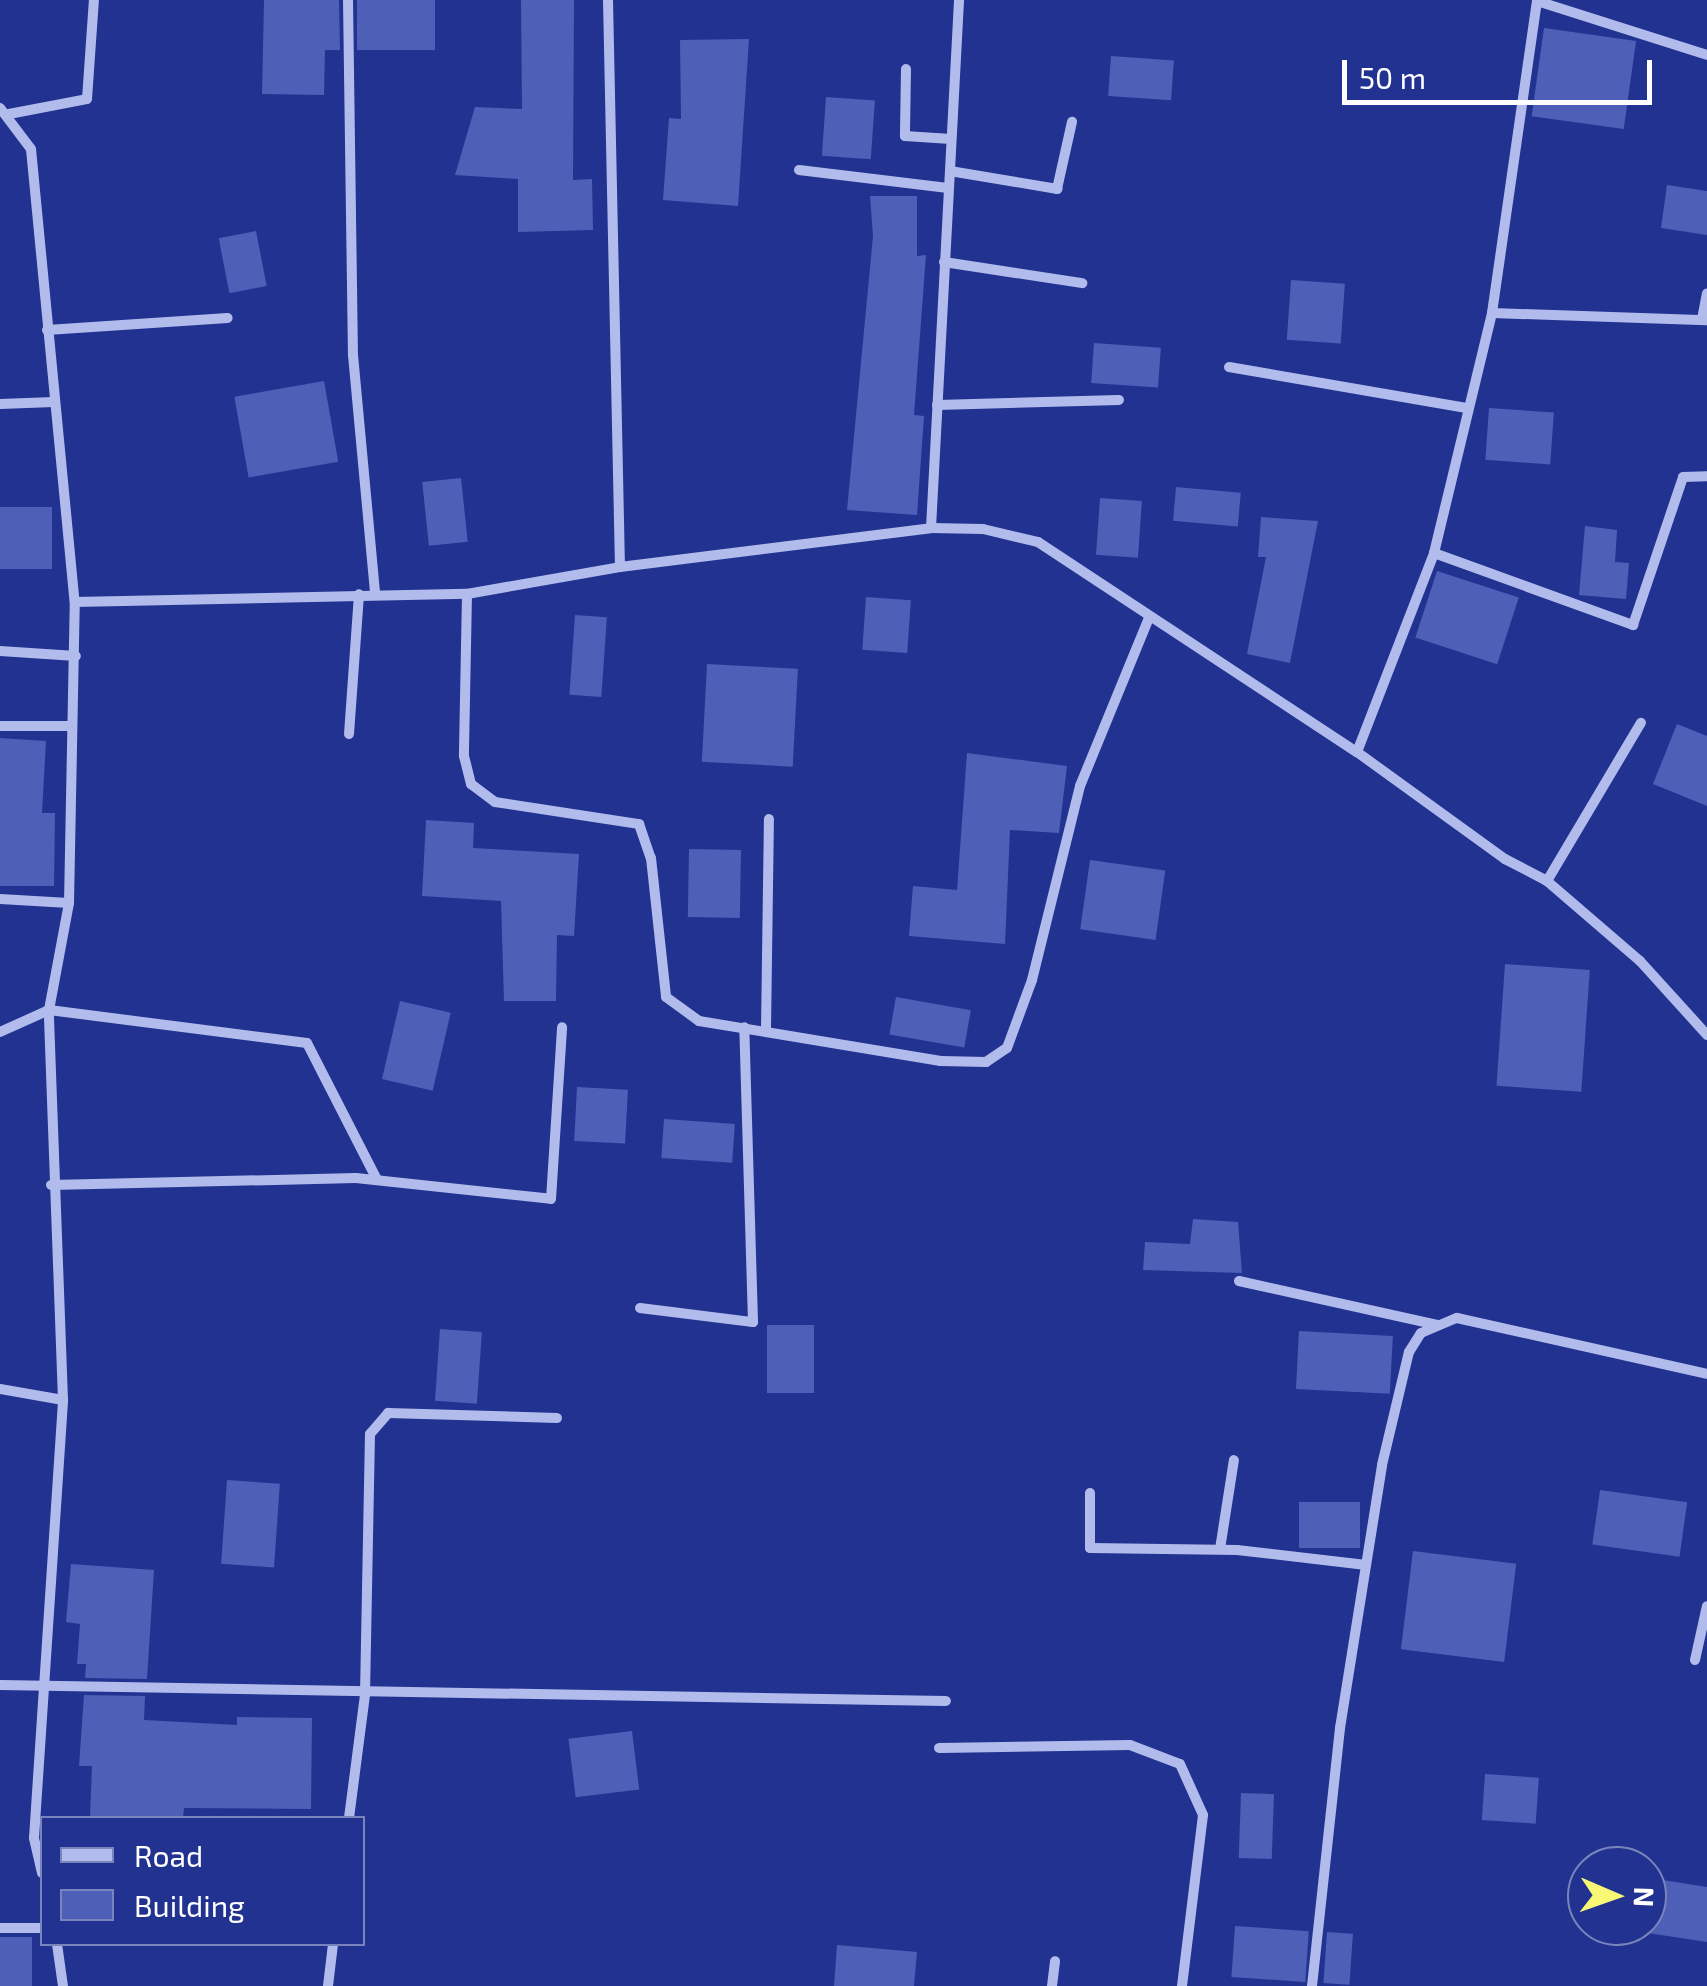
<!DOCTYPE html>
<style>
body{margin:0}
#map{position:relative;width:1707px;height:1986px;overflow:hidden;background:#223290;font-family:"Exo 2",sans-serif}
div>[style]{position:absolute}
.building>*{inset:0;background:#4e5fb8;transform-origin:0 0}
.street>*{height:10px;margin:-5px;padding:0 5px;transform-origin:5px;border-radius:5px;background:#b2bcec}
span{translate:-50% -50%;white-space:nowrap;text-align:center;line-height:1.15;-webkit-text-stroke:10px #223290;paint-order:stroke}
.legend{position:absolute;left:40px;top:1816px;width:325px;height:130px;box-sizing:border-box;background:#223290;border:2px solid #7a84bc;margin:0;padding:12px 18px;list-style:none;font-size:30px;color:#fff}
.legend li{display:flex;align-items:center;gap:20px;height:50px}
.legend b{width:50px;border:2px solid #7a84bc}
.north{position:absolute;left:1567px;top:1846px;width:100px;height:100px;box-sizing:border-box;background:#223290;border:2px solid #7a84bc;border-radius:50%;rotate:92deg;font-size:28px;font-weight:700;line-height:40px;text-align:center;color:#fff}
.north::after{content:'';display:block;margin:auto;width:35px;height:45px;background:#f9f874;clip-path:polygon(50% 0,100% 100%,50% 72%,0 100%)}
.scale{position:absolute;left:1342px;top:60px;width:310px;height:45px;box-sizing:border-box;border:5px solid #fff;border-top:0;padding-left:12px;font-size:30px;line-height:35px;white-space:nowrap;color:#fff;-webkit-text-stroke:8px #223290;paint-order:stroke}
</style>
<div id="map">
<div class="building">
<i style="clip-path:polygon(264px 0,339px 0,340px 50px,325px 50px,324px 95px,262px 94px)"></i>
<i style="left:357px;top:0;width:78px;height:50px"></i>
<i style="clip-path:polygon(521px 0,574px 0,573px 180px,592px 179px,593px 230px,518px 232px,518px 179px,455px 175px,475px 107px,522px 109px)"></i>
<i style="left:1544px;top:28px;width:93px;height:89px;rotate:8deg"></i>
<i style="clip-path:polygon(749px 39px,738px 206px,663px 200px,669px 118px,681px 119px,680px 40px)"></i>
<i style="left:1111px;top:56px;width:63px;height:40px;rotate:4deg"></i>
<i style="left:826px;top:97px;width:49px;height:59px;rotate:4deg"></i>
<i style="clip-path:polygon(1667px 185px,1707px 191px,1707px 235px,1661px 228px)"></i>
<i style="clip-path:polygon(870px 196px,917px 196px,917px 256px,926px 255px,914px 415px,924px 416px,917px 515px,847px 510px,873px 236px)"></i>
<i style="left:256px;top:231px;width:56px;height:38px;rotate:79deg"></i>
<i style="left:1291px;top:280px;width:54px;height:60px;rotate:4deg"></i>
<i style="left:1094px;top:343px;width:67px;height:40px;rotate:4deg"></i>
<i style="left:324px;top:381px;width:82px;height:91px;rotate:80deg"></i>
<i style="left:1489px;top:408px;width:65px;height:52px;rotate:4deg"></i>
<i style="left:461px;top:478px;width:64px;height:39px;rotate:84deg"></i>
<i style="left:1176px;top:487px;width:65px;height:34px;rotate:5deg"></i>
<i style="left:1100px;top:498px;width:42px;height:57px;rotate:4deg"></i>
<i style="left:0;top:507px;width:52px;height:62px"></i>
<i style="clip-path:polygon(1261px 517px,1318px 521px,1290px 663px,1247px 654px,1266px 557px,1258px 557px)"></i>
<i style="clip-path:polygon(1585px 526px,1617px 530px,1615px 562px,1629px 563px,1626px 599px,1579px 595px)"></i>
<i style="left:1437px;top:571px;width:86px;height:70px;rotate:18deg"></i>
<i style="left:866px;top:597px;width:45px;height:53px;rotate:4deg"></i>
<i style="left:575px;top:615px;width:32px;height:80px;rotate:4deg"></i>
<i style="left:707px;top:664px;width:91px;height:98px;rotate:3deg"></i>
<i style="clip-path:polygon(1677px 724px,1707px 736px,1707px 806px,1653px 784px)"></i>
<i style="clip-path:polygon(0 738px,46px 741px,42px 813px,55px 813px,54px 886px,0 886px)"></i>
<i style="clip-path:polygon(967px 753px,1067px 766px,1059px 833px,1010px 830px,1005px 944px,909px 936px,913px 886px,957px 890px)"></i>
<i style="clip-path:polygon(426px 820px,474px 823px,473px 848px,579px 854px,574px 936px,557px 935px,556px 1001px,504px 1001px,501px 901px,422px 896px)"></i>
<i style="left:689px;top:849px;width:52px;height:68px;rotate:1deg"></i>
<i style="left:1090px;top:860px;width:76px;height:70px;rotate:8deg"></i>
<i style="left:1505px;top:964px;width:85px;height:122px;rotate:4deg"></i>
<i style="left:896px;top:997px;width:76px;height:38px;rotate:10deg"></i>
<i style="left:400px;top:1001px;width:52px;height:80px;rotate:13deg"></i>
<i style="left:577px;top:1087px;width:51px;height:54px;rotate:3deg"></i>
<i style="left:664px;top:1119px;width:71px;height:39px;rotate:4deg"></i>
<i style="clip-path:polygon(1193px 1219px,1238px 1222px,1242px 1273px,1143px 1270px,1145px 1242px,1190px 1244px)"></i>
<i style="left:767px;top:1325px;width:47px;height:68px"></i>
<i style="left:440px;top:1329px;width:42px;height:72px;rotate:4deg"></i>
<i style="left:1299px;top:1331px;width:94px;height:58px;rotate:3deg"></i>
<i style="left:227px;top:1480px;width:53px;height:84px;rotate:4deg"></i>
<i style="left:1600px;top:1490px;width:88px;height:55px;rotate:8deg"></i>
<i style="left:1299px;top:1502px;width:61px;height:46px"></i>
<i style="left:1413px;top:1551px;width:104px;height:99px;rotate:7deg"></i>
<i style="clip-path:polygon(71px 1564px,154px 1570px,147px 1679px,85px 1678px,86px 1664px,77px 1664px,80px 1624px,66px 1622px)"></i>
<i style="clip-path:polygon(84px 1695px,145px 1696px,144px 1720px,237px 1725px,237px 1717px,312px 1718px,311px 1809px,184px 1808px,183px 1818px,90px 1818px,92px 1766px,79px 1766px)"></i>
<i style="left:632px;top:1731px;width:59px;height:64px;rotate:83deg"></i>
<i style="left:1485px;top:1774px;width:54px;height:46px;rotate:4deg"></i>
<i style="left:1241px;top:1793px;width:33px;height:65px;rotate:2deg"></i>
<i style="clip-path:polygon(1650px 1878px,1707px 1887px,1707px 1942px,1641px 1932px)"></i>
<i style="left:1235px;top:1926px;width:74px;height:51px;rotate:4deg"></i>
<i style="left:1327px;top:1932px;width:26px;height:51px;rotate:4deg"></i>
<i style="left:0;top:1937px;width:32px;height:49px"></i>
<i style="clip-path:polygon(837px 1945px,917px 1952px,914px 1986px,834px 1986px)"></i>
</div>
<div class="street">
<i style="left:348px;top:0;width:355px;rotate:89.2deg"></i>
<i style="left:353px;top:355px;width:239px;rotate:84.7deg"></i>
<i style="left:608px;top:0;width:567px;rotate:88.79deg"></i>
<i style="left:1537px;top:1px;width:178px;rotate:17.6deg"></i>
<i style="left:906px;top:69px;width:67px;rotate:90.9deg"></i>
<i style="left:905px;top:136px;width:46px;rotate:3.7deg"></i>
<i style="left:0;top:108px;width:51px;rotate:52.9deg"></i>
<i style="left:31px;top:149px;width:455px;rotate:84.5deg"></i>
<i style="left:9px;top:114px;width:79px;rotate:-10.9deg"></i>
<i style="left:87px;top:99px;width:99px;rotate:-86deg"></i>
<i style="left:799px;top:170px;width:150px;rotate:6.9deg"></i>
<i style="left:950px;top:171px;width:109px;rotate:9.5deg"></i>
<i style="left:1057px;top:189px;width:69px;rotate:-77.4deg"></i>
<i style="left:944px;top:262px;width:140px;rotate:8.7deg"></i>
<i style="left:1492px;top:313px;width:215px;rotate:1.9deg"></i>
<i style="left:1702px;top:319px;width:26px;rotate:-79deg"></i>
<i style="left:47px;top:330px;width:181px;rotate:-3.8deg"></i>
<i style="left:1229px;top:367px;width:241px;rotate:9.8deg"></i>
<i style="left:0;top:404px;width:54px;rotate:-2.1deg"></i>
<i style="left:937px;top:405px;width:182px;rotate:-1.6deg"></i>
<i style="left:931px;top:528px;width:529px;rotate:-86.96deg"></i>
<i style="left:1434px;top:553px;width:212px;rotate:19.9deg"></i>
<i style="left:1633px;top:625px;width:156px;rotate:-71.3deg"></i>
<i style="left:1683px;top:477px;width:24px;rotate:-2deg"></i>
<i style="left:467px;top:594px;width:162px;rotate:91.1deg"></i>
<i style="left:464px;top:756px;width:29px;rotate:76deg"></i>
<i style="left:471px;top:784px;width:30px;rotate:37deg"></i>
<i style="left:495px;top:802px;width:146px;rotate:8.7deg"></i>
<i style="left:639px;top:824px;width:36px;rotate:71deg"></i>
<i style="left:651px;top:858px;width:140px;rotate:83.8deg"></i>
<i style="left:666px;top:997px;width:41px;rotate:36deg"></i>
<i style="left:699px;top:1021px;width:245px;rotate:9.4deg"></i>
<i style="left:941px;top:1061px;width:45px;rotate:1.3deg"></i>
<i style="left:986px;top:1062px;width:25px;rotate:-34deg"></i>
<i style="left:1007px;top:1048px;width:72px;rotate:-69.8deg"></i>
<i style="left:1032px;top:980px;width:200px;rotate:-76.1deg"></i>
<i style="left:1080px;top:786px;width:182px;rotate:-67.7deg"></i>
<i style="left:0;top:651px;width:76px;rotate:3.8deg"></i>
<i style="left:0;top:726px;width:70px"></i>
<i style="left:349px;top:734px;width:140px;rotate:-85.9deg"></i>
<i style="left:1357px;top:752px;width:213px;rotate:-68.8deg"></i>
<i style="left:1434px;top:553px;width:247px;rotate:-76.4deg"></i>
<i style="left:1492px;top:313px;width:316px;rotate:-81.8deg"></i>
<i style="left:1547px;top:881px;width:184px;rotate:-59.3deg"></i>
<i style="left:0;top:899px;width:69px;rotate:3.3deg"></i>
<i style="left:766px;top:1029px;width:210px;rotate:-89.2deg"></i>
<i style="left:0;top:1032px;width:54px;rotate:-24.2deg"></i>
<i style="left:49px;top:1010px;width:260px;rotate:7.3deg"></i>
<i style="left:307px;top:1043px;width:154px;rotate:62.9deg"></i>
<i style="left:51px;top:1185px;width:305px;rotate:-1.3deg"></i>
<i style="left:356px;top:1178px;width:196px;rotate:6.1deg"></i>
<i style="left:551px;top:1199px;width:172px;rotate:-86.3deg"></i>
<i style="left:1239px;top:1281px;width:203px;rotate:12.5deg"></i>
<i style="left:640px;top:1308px;width:114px;rotate:7.1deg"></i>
<i style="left:753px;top:1322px;width:295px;rotate:-91.7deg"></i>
<i style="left:0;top:1389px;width:64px;rotate:9.9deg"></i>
<i style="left:1090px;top:1493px;width:55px;rotate:90deg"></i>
<i style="left:1090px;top:1548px;width:147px;rotate:0.8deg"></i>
<i style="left:1237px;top:1550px;width:130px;rotate:6.6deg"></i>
<i style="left:1220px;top:1549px;width:90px;rotate:-81.1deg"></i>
<i style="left:1695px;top:1660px;width:55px;rotate:-77.5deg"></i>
<i style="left:0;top:1685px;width:946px;rotate:0.97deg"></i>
<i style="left:939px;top:1748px;width:191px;rotate:-0.9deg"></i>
<i style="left:1130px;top:1745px;width:53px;rotate:20.8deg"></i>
<i style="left:1180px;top:1764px;width:56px;rotate:65.7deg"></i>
<i style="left:1203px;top:1815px;width:172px;rotate:97deg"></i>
<i style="left:349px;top:1818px;width:125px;rotate:-82.6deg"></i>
<i style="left:365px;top:1694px;width:260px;rotate:-88.9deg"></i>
<i style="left:370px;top:1434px;width:28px;rotate:-49deg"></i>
<i style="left:388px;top:1413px;width:169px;rotate:1.7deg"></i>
<i style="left:42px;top:1873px;width:36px;rotate:-103deg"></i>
<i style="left:34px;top:1838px;width:439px;rotate:-86.2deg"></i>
<i style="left:63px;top:1400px;width:390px;rotate:-92.1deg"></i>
<i style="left:49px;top:1010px;width:109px;rotate:-79.4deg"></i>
<i style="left:69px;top:903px;width:301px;rotate:-88.9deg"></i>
<i style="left:75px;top:602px;width:392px;rotate:-1.2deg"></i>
<i style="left:467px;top:594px;width:155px;rotate:-10deg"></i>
<i style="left:620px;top:567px;width:313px;rotate:-7.1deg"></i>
<i style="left:931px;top:528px;width:52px;rotate:1.1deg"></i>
<i style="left:983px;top:529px;width:57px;rotate:13.3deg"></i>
<i style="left:1038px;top:542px;width:382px;rotate:33.4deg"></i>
<i style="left:1357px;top:752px;width:183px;rotate:35.9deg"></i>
<i style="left:1505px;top:859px;width:47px;rotate:27.6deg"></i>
<i style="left:1547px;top:881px;width:123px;rotate:40.7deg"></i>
<i style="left:1640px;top:961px;width:100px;rotate:47.8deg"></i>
<i style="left:0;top:1928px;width:42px"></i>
<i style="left:57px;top:1944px;width:42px;rotate:81.9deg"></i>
<i style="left:328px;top:1986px;width:42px;rotate:-83.2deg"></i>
<i style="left:1052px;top:1986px;width:25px;rotate:-83deg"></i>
<i style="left:1312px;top:1986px;width:260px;rotate:-83.8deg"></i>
<i style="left:1340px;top:1728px;width:266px;rotate:-80.9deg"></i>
<i style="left:1382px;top:1465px;width:116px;rotate:-76.6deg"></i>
<i style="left:1409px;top:1352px;width:22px;rotate:-58deg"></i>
<i style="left:1421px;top:1333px;width:39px;rotate:-23deg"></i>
<i style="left:1457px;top:1318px;width:256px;rotate:12.6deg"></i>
</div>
<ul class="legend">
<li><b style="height:12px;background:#b2bcec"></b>Road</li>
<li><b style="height:28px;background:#4e5fb8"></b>Building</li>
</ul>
<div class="north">N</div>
<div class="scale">50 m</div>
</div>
